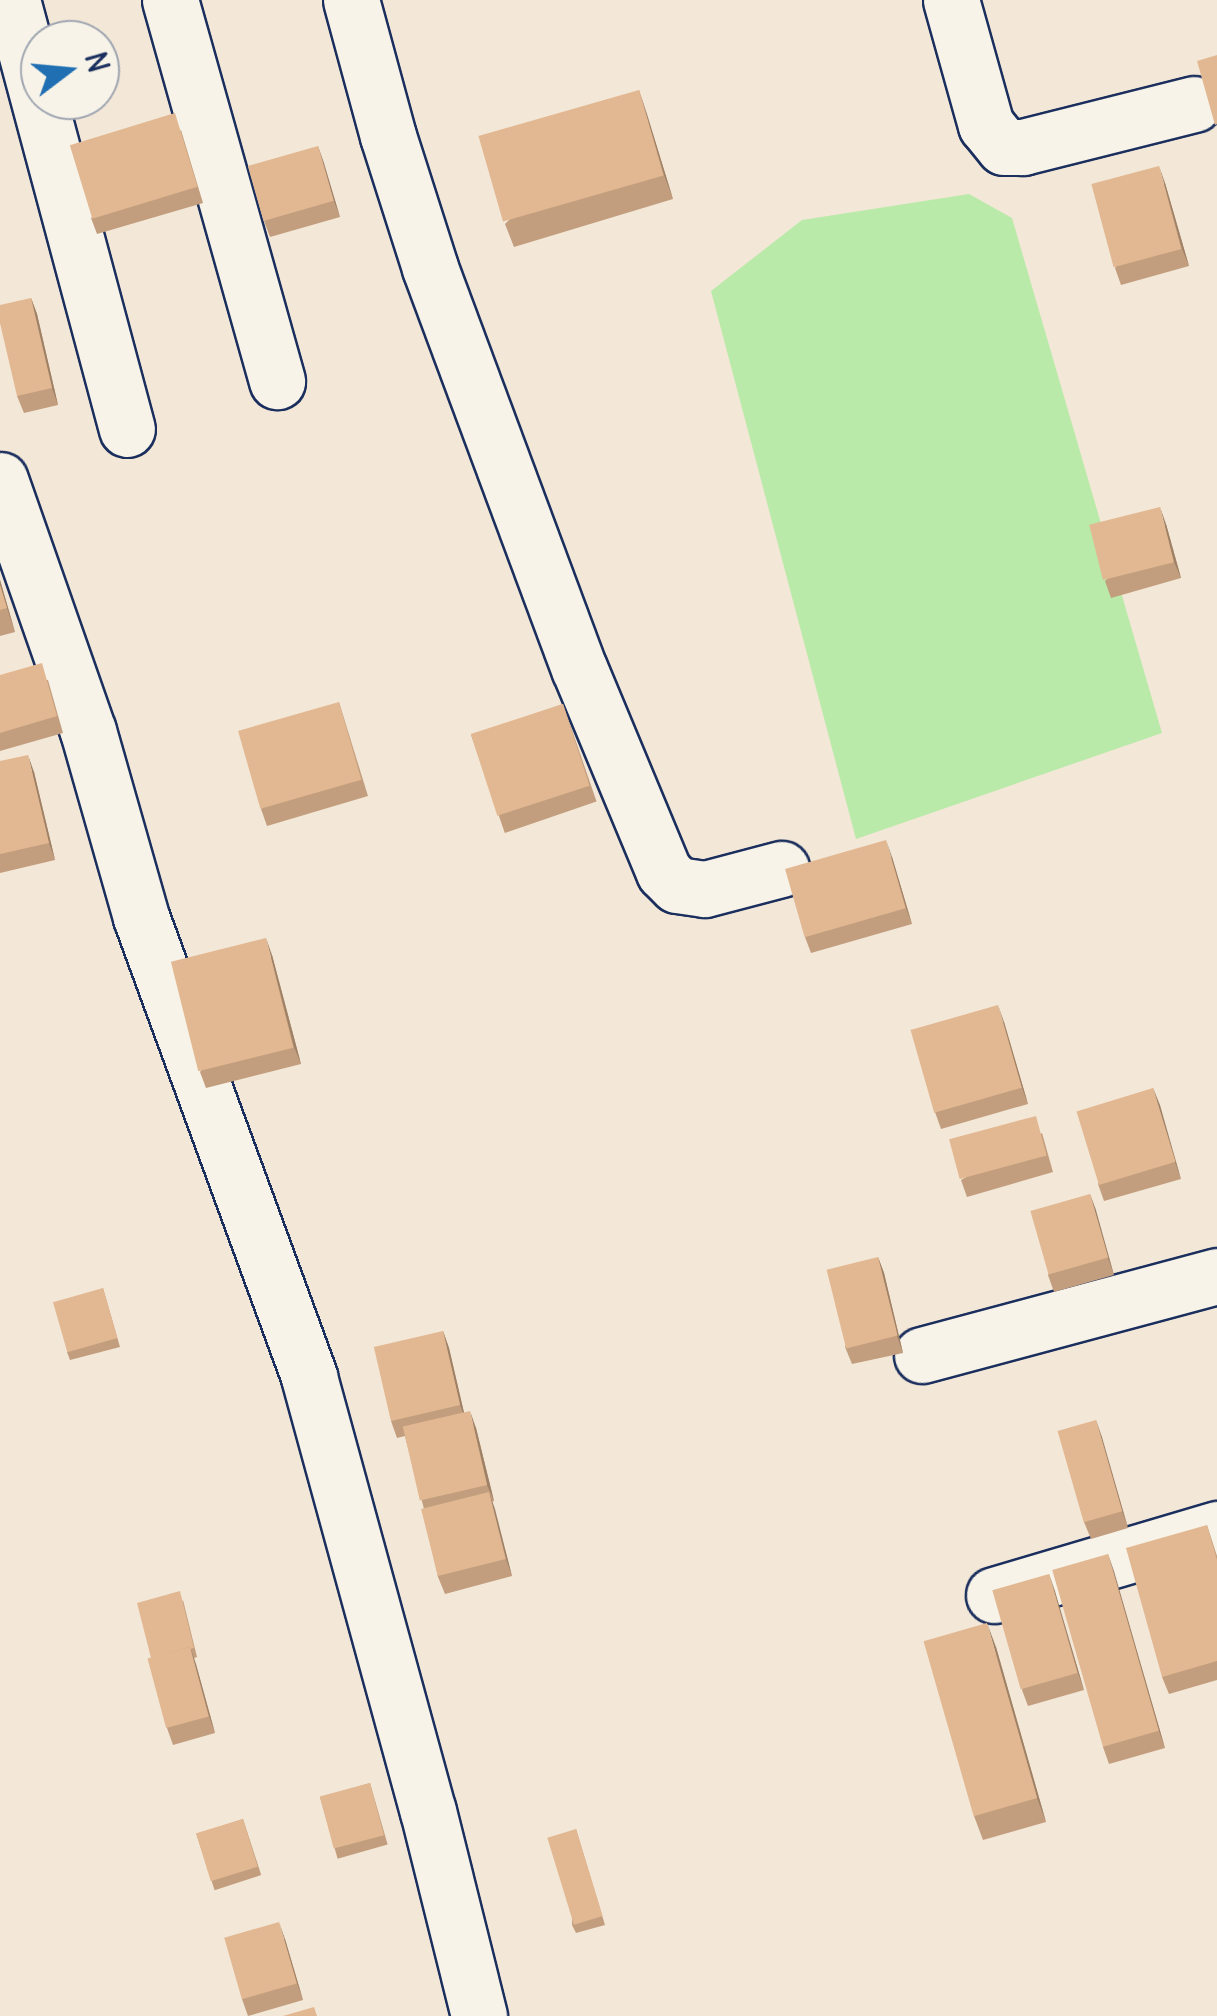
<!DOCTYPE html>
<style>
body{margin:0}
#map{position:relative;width:1217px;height:2016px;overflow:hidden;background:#f3e7d7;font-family:Delius,sans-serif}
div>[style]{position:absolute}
.green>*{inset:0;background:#baeaa9}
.roads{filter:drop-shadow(2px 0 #1b2f5e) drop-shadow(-2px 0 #1b2f5e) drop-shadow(0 2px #1b2f5e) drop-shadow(0 -2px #1b2f5e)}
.street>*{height:55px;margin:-27.5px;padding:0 27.5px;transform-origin:27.5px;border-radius:27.5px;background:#f7f3e8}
.wall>*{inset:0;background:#c29e7e;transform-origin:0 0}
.shaded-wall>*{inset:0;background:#9e8166}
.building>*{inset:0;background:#e2b892;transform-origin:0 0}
span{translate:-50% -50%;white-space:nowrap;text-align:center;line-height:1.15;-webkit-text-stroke:10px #f7f3e8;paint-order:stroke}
.north{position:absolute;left:20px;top:20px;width:100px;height:100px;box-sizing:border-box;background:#f7f3e8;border:2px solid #9fa5b1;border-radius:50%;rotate:74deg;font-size:28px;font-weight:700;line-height:40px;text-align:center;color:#1b2f5e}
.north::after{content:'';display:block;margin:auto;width:35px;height:45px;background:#1f6fb2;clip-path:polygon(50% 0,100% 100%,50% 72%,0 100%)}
</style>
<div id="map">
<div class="green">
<i style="clip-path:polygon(969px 194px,1012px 218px,1162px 733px,856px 839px,711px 291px,802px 220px)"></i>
</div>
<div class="roads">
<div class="street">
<i style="left:12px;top:0;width:444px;rotate:75deg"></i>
<i style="left:170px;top:0;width:396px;rotate:74.3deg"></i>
<i style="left:351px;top:0;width:141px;rotate:74.8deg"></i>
<i style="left:388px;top:136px;width:139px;rotate:72.3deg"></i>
<i style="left:430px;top:268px;width:427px;rotate:69.6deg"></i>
<i style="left:579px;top:668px;width:221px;rotate:67.4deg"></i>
<i style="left:664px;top:872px;width:18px;rotate:45deg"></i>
<i style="left:677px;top:885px;width:28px;rotate:8deg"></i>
<i style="left:705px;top:889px;width:79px;rotate:-14.7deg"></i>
<i style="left:951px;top:0;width:130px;rotate:74.4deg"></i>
<i style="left:986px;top:125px;width:28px;rotate:51deg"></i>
<i style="left:1004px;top:147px;width:19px"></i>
<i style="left:1023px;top:147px;width:176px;rotate:-14.1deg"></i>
<i style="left:0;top:480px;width:266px;rotate:70.7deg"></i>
<i style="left:88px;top:731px;width:193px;rotate:74.1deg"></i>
<i style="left:141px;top:917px;width:490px;rotate:69.9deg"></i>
<i style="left:309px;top:1377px;width:450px;rotate:74.7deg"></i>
<i style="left:428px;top:1811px;width:211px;rotate:76deg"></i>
<i style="left:922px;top:1355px;width:305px;rotate:-15deg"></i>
<i style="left:994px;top:1595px;width:233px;rotate:-16.5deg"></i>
</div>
</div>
<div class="wall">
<i style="clip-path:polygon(639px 90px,673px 199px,514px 247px,505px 224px)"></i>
<i style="clip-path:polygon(181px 130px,203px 203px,97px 234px,91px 218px)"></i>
<i style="clip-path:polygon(318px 146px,340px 217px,270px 237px,264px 221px)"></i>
<i style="clip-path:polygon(1165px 183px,1189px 266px,1121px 285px,1115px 268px)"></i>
<i style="clip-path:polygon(31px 298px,37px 314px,58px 405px,24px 413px,17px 396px)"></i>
<i style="clip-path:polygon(1166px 524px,1181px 578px,1111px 598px,1105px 581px)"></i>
<i style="clip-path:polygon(0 580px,15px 632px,0 636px)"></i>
<i style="clip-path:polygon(0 675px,48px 680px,63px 733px,0 751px)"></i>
<i style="clip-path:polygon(339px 702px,368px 796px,267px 826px,261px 809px)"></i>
<i style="left:563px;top:704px;width:103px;height:97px;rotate:71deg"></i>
<i style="clip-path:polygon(0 761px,34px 772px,55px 860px,0 873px)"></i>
<i style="clip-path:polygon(892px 857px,912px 924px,811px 953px,805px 937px)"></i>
<i style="clip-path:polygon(272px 955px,301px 1064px,206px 1088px,200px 1072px)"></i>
<i style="clip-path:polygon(1004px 1022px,1028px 1104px,941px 1129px,935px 1112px)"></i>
<i style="clip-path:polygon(1153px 1088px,1181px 1179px,1104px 1201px,1098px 1184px)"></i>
<i style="clip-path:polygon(1042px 1133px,1053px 1172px,967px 1197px,961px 1180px)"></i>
<i style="clip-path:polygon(1090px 1194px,1114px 1275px,1054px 1292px,1048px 1275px)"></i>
<i style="clip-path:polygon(878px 1257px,884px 1273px,903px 1353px,852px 1364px,845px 1347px)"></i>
<i style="clip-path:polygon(103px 1288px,120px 1347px,70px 1360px,67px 1352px)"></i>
<i style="clip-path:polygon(443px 1331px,449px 1348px,464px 1413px,476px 1428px,494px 1501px,492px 1502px,512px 1576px,445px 1594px,438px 1577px,424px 1509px,405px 1436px,397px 1438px,391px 1421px)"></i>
<i style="clip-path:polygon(1096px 1420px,1128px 1528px,1091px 1539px,1084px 1522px)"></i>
<i style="clip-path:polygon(1207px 1525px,1217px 1556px,1217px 1680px,1169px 1694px,1162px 1677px)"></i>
<i style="clip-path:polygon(1108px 1554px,1165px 1748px,1109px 1764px,1103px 1747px)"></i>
<i style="clip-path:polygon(1049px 1574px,1084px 1690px,1028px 1706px,1022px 1690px)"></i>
<i style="clip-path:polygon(183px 1600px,197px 1657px,194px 1658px,215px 1733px,173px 1745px,167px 1728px,151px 1658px)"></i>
<i style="clip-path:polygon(996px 1647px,1046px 1822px,983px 1840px,974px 1816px)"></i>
<i style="left:370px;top:1783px;width:64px;height:52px;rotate:74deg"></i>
<i style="left:243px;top:1819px;width:59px;height:49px;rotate:72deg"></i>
<i style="clip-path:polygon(576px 1829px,605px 1925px,576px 1933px,572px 1925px)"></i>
<i style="clip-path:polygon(285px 1939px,303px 2000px,248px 2016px,242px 1999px)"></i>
</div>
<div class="shaded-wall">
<i style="clip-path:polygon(639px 90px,647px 114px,673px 199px,664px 175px)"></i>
<i style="clip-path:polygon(318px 146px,324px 163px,340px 217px,334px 201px)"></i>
<i style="clip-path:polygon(1159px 166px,1165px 183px,1189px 266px,1182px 249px)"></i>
<i style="clip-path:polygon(31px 298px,37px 314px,58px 405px,52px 388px)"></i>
<i style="clip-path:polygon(1160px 507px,1166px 524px,1181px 578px,1174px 562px)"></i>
<i style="clip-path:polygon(0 580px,15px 632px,7px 608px,0 585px)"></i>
<i style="clip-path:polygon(28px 755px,34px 772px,55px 860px,49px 843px)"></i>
<i style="clip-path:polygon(886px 840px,892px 857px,912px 924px,906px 908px)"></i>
<i style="clip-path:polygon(266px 938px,272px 955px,301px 1064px,294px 1047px)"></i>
<i style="clip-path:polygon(998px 1005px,1004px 1022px,1028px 1104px,1022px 1088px)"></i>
<i style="clip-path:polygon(1153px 1088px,1160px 1105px,1181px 1179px,1175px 1162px)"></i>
<i style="clip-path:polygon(1090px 1194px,1096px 1210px,1114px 1275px,1108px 1258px)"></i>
<i style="clip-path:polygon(878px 1257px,884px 1273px,903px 1353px,897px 1336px)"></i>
<i style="clip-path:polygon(443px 1331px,449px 1348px,466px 1421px,460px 1405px)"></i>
<i style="clip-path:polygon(470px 1411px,476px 1428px,494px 1501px,487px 1485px)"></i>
<i style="clip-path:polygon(1096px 1420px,1102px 1437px,1128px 1528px,1122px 1511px)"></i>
<i style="clip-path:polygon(489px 1492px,495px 1509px,512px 1576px,506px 1559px)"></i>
<i style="clip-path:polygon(1108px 1554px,1114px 1571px,1165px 1748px,1159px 1731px)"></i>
<i style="clip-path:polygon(1049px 1574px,1055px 1591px,1084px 1690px,1078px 1673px)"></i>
<i style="clip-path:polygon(987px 1623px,996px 1647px,1046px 1822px,1037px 1798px)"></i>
<i style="clip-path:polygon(190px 1647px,196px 1664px,215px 1733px,209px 1716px)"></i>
<i style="clip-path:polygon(279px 1922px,285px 1939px,303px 2000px,297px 1983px)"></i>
</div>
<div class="building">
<i style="clip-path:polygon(1217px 55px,1217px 124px,1215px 125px,1197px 61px)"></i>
<i style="left:639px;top:90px;width:89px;height:167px;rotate:74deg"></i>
<i style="left:175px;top:113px;width:77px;height:110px;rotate:73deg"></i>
<i style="left:318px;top:146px;width:57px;height:73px;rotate:74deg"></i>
<i style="left:1159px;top:166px;width:86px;height:70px;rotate:75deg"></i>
<i style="clip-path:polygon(31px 298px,52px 388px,17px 396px,0 323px,0 305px)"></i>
<i style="left:1160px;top:507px;width:57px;height:73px;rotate:76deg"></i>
<i style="clip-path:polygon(0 585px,7px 608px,0 610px)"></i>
<i style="clip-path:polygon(42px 663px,57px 716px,0 733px,0 675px)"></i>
<i style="left:339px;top:702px;width:81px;height:105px;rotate:74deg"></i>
<i style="left:563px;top:704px;width:86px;height:97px;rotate:72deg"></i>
<i style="clip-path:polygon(28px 755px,49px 843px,0 854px,0 761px)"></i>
<i style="left:886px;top:840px;width:71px;height:105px;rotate:74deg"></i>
<i style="left:266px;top:938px;width:113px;height:98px;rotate:76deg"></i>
<i style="left:998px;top:1005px;width:86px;height:91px;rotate:74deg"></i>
<i style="left:1153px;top:1088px;width:77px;height:80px;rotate:73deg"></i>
<i style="left:1036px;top:1116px;width:41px;height:90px;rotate:75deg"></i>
<i style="left:1090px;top:1194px;width:66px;height:62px;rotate:74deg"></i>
<i style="left:878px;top:1257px;width:81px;height:53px;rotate:76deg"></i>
<i style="left:103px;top:1288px;width:52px;height:52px;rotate:74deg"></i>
<i style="left:443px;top:1331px;width:76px;height:71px;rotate:77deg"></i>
<i style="left:470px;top:1411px;width:76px;height:69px;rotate:77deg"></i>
<i style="left:1096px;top:1420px;width:95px;height:40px;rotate:74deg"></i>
<i style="left:489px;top:1492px;width:69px;height:70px;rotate:76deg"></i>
<i style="clip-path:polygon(1207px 1525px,1217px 1560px,1217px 1661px,1162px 1677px,1126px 1548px)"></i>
<i style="left:1108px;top:1554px;width:184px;height:58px;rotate:74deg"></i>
<i style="left:1049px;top:1574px;width:103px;height:59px;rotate:74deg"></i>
<i style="clip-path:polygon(180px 1591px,194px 1648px,190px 1649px,190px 1647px,151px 1658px,137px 1603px)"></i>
<i style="left:987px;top:1623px;width:182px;height:66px;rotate:74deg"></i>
<i style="left:190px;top:1647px;width:72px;height:44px;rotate:75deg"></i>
<i style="left:370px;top:1783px;width:54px;height:52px;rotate:75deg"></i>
<i style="left:243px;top:1819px;width:50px;height:49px;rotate:73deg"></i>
<i style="left:576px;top:1829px;width:91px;height:30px;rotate:73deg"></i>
<i style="left:279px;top:1922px;width:64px;height:57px;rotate:74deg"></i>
<i style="clip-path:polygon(314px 2007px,317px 2016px,283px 2016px)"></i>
</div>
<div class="north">N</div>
</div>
